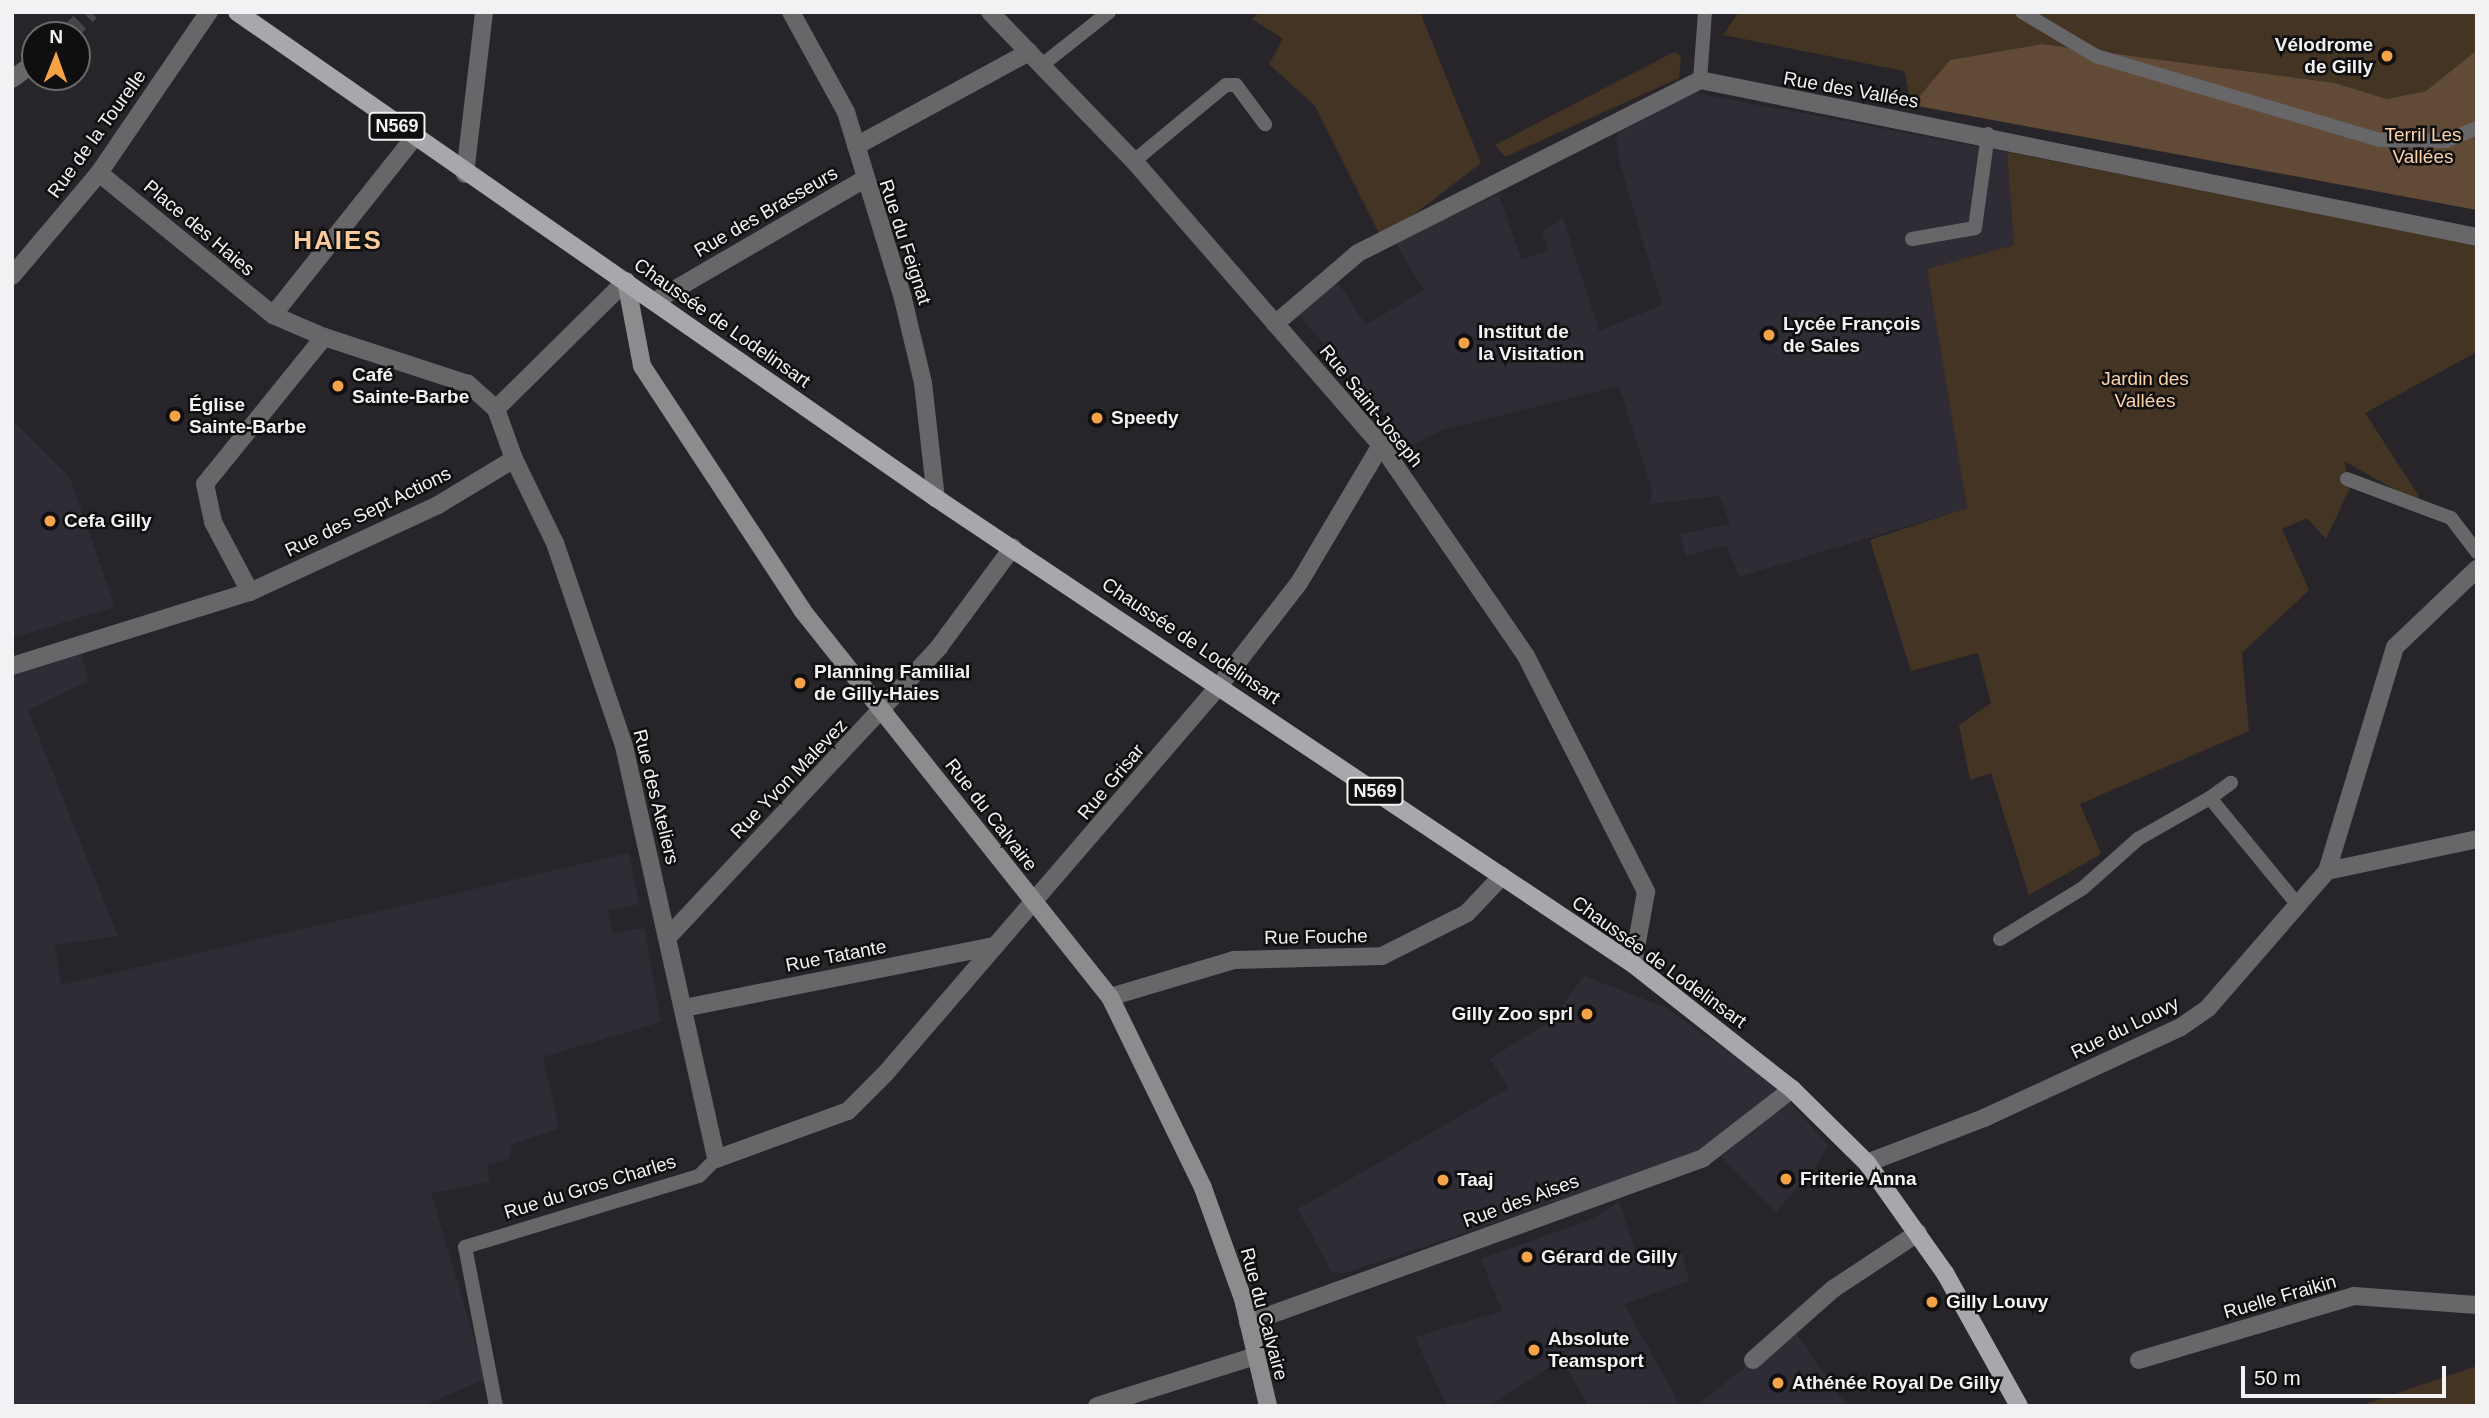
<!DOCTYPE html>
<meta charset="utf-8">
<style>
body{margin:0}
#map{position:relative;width:2489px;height:1418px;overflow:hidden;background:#272529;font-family:Arial,sans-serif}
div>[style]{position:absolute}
.built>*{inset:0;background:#302c36}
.green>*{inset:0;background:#443424}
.forest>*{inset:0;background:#614b36}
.street-tunnel>*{height:18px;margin-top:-9px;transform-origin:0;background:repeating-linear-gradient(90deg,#454447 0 18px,transparent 0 27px)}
.lane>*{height:14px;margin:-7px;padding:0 7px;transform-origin:7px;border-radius:7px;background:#676669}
.street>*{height:18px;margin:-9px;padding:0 9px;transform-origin:9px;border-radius:9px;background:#676669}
.secondary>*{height:18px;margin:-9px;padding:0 9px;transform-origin:9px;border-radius:9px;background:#8c8b8e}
.primary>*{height:18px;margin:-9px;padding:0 9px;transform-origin:9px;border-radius:9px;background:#a9a7ac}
.dots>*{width:19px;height:19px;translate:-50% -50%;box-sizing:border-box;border:4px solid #0f0f10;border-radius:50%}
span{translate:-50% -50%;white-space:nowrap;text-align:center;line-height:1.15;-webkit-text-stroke:5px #0f0f10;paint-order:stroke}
.shield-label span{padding:2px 5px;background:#0f0f10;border:2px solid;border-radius:5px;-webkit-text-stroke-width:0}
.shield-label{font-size:18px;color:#f2f1f4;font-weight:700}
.poi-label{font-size:19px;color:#f2f1f4;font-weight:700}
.right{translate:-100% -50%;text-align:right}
.left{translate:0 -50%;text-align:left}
.street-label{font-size:19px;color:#f2f1f4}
.park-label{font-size:19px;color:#ffd3a9}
.district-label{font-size:26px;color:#fbcb9e;font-weight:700;letter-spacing:2px}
.frame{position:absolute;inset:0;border:14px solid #f2f1f4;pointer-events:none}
.north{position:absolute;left:21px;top:21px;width:70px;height:70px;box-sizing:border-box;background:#0f0f10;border:2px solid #6a696b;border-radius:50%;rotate:1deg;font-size:19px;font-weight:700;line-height:28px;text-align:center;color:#f2f1f4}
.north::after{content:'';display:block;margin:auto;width:24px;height:32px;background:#f5a346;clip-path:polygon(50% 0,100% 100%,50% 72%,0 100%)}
.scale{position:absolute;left:2241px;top:1366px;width:205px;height:32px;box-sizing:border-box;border:4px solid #f2f1f4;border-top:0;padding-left:9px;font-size:21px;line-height:24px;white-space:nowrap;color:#f2f1f4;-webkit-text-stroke:5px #0f0f10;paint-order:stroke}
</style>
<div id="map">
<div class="built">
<i style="clip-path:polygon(1696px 93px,2007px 152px,2014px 245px,1927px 269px,1967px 508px,1739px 577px,1727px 545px,1686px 556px,1680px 534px,1730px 524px,1720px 496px,1649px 504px,1652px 490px,1619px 386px,1443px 430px,1412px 445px,1299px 315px,1337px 281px,1366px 325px,1424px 290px,1394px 240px,1499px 195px,1521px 259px,1548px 251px,1542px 231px,1563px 218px,1599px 331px,1662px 305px,1618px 157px,1617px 124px)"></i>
<i style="clip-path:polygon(12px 420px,70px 478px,115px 607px,12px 638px)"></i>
<i style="clip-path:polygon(81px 652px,88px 681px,28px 710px,118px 936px,55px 945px,61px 985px,629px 853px,639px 904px,608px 911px,613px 934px,644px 928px,661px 1022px,543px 1057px,559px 1129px,512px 1144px,509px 1159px,487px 1165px,490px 1182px,431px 1193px,486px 1379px,422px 1406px,12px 1406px,12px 673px)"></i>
<i style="clip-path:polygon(1584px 976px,1664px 1007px,1772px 1081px,1828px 1146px,1813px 1170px,1776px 1212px,1714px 1149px,1342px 1274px,1331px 1271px,1298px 1209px,1509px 1088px,1490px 1059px,1552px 1020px)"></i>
<i style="clip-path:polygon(1619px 1201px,1640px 1266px,1682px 1253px,1689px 1281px,1624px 1304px,1679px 1403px,1588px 1406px,1562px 1359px,1489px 1406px,1447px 1406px,1415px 1337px,1502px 1311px,1481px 1259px,1592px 1219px)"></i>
<i style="clip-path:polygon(1793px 1329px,1847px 1406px,1696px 1406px)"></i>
</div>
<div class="green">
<i style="clip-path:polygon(1260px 12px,1420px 12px,1481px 163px,1382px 239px,1315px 106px,1269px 64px,1283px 39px,1252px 19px)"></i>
<i style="clip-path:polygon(1739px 12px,2477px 12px,2477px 50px,2426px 91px,2387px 99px,2335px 83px,2042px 44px,1950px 60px,1912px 105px,1904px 71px,1723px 35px)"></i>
<i style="clip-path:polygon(1674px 52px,1681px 56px,1679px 78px,1505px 157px,1495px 145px)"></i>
<i style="clip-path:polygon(2007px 152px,2477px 244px,2477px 352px,2365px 413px,2419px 496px,2415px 501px,2344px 461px,2350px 488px,2326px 539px,2307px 518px,2282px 529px,2309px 590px,2242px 653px,2249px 731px,2080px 804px,2101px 854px,2029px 895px,1991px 773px,1970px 780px,1959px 725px,1991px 703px,1978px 653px,1911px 671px,1870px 540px,1967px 508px,1927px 269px,2014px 245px)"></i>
<i style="clip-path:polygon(2477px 1366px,2477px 1406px,2359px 1406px)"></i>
</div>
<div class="forest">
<i style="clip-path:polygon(2042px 44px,2335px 83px,2387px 99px,2426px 91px,2477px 50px,2477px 210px,1912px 105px,1950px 60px)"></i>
</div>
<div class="street-tunnel">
<i style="left:67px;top:35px;width:33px;rotate:-45deg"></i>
</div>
<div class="lane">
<i style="left:2022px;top:12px;width:86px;rotate:30.7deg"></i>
<i style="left:2096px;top:56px;width:296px;rotate:16.5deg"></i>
<i style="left:2380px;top:140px;width:66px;rotate:0.9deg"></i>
<i style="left:2446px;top:141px;width:34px;rotate:-23deg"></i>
<i style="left:1042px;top:65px;width:85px;rotate:-38.3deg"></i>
<i style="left:1700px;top:80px;width:68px;rotate:-85.8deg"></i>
<i style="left:1134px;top:161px;width:119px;rotate:-39.6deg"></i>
<i style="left:1226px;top:85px;width:10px"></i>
<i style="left:1236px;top:85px;width:49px;rotate:53.4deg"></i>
<i style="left:1912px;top:239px;width:64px;rotate:-9.9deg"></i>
<i style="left:1975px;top:228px;width:95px;rotate:-82.1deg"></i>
<i style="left:2347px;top:479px;width:111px;rotate:20.6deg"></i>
<i style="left:2451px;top:518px;width:43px;rotate:52.6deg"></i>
<i style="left:2210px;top:798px;width:26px;rotate:-36deg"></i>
<i style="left:2000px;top:939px;width:97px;rotate:-31.6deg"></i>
<i style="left:2083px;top:888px;width:74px;rotate:-41.7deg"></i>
<i style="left:2138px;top:839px;width:83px;rotate:-29.7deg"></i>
<i style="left:2210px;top:798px;width:137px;rotate:50.6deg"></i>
<i style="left:496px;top:1406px;width:162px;rotate:-101deg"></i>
<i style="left:465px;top:1247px;width:245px;rotate:-16.9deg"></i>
<i style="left:699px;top:1176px;width:24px;rotate:-45deg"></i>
</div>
<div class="street">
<i style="left:791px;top:12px;width:114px;rotate:61.2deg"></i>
<i style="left:846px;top:112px;width:195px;rotate:73deg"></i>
<i style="left:903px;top:299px;width:86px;rotate:76.6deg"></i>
<i style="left:923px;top:383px;width:116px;rotate:83.6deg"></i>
<i style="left:990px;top:12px;width:207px;rotate:46deg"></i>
<i style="left:1134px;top:161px;width:376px;rotate:49deg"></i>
<i style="left:1381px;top:445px;width:256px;rotate:55.5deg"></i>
<i style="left:1526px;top:656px;width:265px;rotate:63deg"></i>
<i style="left:1646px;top:892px;width:73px;rotate:100.2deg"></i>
<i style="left:12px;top:79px;width:29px;rotate:-36deg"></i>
<i style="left:856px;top:146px;width:197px;rotate:-28.5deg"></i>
<i style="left:99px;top:173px;width:225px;rotate:39.2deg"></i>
<i style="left:273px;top:315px;width:56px;rotate:23.3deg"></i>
<i style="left:465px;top:174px;width:163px;rotate:-83.3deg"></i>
<i style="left:12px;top:276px;width:135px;rotate:-49.8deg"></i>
<i style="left:99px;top:173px;width:195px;rotate:-55.7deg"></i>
<i style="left:655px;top:301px;width:241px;rotate:-30.2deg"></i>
<i style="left:273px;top:315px;width:226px;rotate:-51.5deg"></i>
<i style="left:1275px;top:324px;width:109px;rotate:-40.5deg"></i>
<i style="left:1358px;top:253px;width:383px;rotate:-26.8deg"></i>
<i style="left:1700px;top:80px;width:793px;rotate:11.42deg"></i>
<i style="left:496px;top:409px;width:182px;rotate:-44.6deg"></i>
<i style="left:514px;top:459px;width:93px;rotate:64deg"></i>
<i style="left:555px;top:543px;width:214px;rotate:71.2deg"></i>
<i style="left:624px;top:746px;width:423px;rotate:77.4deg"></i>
<i style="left:716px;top:1159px;width:140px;rotate:-20deg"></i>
<i style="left:848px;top:1111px;width:52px;rotate:-45deg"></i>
<i style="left:885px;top:1074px;width:512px;rotate:-49.28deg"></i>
<i style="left:1219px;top:686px;width:130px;rotate:-52.2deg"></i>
<i style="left:1299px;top:583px;width:161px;rotate:-59.3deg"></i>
<i style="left:12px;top:666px;width:249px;rotate:-17.3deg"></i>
<i style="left:250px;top:592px;width:207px;rotate:-24.8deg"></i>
<i style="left:438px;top:505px;width:89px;rotate:-31.2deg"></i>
<i style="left:514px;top:459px;width:53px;rotate:-109.8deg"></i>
<i style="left:496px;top:409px;width:38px;rotate:-138deg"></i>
<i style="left:468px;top:384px;width:151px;rotate:-161.9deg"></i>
<i style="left:324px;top:337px;width:189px;rotate:129deg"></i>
<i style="left:205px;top:484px;width:39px;rotate:78deg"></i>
<i style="left:213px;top:522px;width:79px;rotate:62.1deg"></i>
<i style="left:2327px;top:871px;width:234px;rotate:-73.1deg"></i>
<i style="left:2395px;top:647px;width:113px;rotate:-43.6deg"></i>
<i style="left:668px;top:937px;width:397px;rotate:-46.9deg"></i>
<i style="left:939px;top:647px;width:124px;rotate:-53.5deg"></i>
<i style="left:1110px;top:997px;width:129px;rotate:-16.6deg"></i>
<i style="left:1234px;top:960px;width:148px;rotate:-1.5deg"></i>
<i style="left:1382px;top:956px;width:95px;rotate:-26.8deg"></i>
<i style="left:1467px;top:913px;width:51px;rotate:-46.6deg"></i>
<i style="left:684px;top:1008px;width:317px;rotate:-11.3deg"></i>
<i style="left:1867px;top:1163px;width:125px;rotate:-21deg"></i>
<i style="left:1984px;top:1118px;width:217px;rotate:-24.8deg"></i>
<i style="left:2181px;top:1027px;width:33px;rotate:-35deg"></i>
<i style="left:2208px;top:1008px;width:181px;rotate:-49deg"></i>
<i style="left:2327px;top:871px;width:153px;rotate:-12deg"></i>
<i style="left:1248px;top:1323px;width:484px;rotate:-19.9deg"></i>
<i style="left:1703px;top:1158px;width:113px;rotate:-37.8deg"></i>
<i style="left:1753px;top:1360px;width:107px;rotate:-41.6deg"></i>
<i style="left:1833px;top:1289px;width:102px;rotate:-33.4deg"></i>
<i style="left:2139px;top:1360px;width:224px;rotate:-16.6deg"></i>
<i style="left:2354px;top:1296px;width:123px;rotate:4.2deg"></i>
<i style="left:1097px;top:1406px;width:167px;rotate:-17.5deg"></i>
</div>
<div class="secondary">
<i style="left:626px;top:281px;width:86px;rotate:79.3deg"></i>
<i style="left:642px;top:366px;width:292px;rotate:56.7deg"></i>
<i style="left:802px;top:610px;width:495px;rotate:51.5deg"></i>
<i style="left:1110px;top:997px;width:212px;rotate:64deg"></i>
<i style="left:1203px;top:1188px;width:118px;rotate:70.2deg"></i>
<i style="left:1243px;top:1299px;width:110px;rotate:76.8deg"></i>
</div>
<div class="primary">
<i style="left:237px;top:12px;width:851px;rotate:34.81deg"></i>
<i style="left:936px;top:498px;width:838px;rotate:33.77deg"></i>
<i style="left:1633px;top:964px;width:202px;rotate:38.2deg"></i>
<i style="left:1792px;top:1089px;width:105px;rotate:44.6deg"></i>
<i style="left:1867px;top:1163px;width:135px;rotate:54.7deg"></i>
<i style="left:1945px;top:1273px;width:152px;rotate:60.9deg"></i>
</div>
<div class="dots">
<i style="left:2387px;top:56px;background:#f5a346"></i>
<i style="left:1769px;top:335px;background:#f5a346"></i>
<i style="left:1464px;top:343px;background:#f5a346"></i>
<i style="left:338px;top:386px;background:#f5a346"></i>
<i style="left:175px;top:416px;background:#f5a346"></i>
<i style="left:1097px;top:418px;background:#f5a346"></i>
<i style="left:50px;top:521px;background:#f5a346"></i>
<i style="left:800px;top:683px;background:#f5a346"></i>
<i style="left:1587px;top:1014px;background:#f5a346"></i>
<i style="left:1786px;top:1179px;background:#f5a346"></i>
<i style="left:1443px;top:1180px;background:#f5a346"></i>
<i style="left:1527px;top:1257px;background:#f5a346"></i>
<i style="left:1932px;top:1302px;background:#f5a346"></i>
<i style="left:1534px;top:1350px;background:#f5a346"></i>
<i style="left:1778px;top:1383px;background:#f5a346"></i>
</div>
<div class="shield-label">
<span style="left:397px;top:126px">N569</span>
<span style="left:1375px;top:791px">N569</span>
</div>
<div class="poi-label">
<span class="right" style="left:2373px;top:56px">Vélodrome<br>de Gilly</span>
<span class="left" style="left:1783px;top:335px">Lycée François<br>de Sales</span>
<span class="left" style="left:1478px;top:343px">Institut de<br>la Visitation</span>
<span class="left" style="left:352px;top:386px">Café<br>Sainte-Barbe</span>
<span class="left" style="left:189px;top:416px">Église<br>Sainte-Barbe</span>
<span class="left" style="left:1111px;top:418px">Speedy</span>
<span class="left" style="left:64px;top:521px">Cefa Gilly</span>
<span class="left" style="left:814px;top:683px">Planning Familial<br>de Gilly-Haies</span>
<span class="right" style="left:1573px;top:1014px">Gilly Zoo sprl</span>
<span class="left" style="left:1800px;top:1179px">Friterie Anna</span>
<span class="left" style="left:1457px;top:1180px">Taaj</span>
<span class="left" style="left:1541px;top:1257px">Gérard de Gilly</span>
<span class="left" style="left:1946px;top:1302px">Gilly Louvy</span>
<span class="left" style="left:1548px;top:1350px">Absolute<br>Teamsport</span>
<span class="left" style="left:1792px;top:1383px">Athénée Royal De Gilly</span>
</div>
<div class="street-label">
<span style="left:1851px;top:90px;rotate:10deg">Rue des Vallées</span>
<span style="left:97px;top:134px;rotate:-54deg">Rue de la Tourelle</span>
<span style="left:766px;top:212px;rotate:-30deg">Rue des Brasseurs</span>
<span style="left:199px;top:228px;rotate:40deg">Place des Haies</span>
<span style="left:905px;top:242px;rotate:72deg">Rue du Feignat</span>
<span style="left:722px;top:323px;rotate:35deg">Chaussée de Lodelinsart</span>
<span style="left:1371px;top:406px;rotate:51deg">Rue Saint-Joseph</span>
<span style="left:368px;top:512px;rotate:-26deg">Rue des Sept Actions</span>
<span style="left:1191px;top:641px;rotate:34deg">Chaussée de Lodelinsart</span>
<span style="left:789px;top:779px;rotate:-46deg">Rue Yvon Malevez</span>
<span style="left:1111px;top:782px;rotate:-50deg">Rue Grisar</span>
<span style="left:656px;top:797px;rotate:76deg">Rue des Ateliers</span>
<span style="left:991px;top:815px;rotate:52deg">Rue du Calvaire</span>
<span style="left:1316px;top:937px;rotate:-1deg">Rue Fouche</span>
<span style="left:836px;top:956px;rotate:-11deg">Rue Tatante</span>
<span style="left:1659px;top:962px;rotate:36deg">Chaussée de Lodelinsart</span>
<span style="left:2125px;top:1028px;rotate:-26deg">Rue du Louvy</span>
<span style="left:590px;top:1187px;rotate:-17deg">Rue du Gros Charles</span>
<span style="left:1521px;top:1201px;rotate:-20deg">Rue des Aises</span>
<span style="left:2280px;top:1297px;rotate:-16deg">Ruelle Fraikin</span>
<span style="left:1264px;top:1314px;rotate:75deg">Rue du Calvaire</span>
</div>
<div class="park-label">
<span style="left:2423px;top:146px">Terril Les<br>Vallées</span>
<span style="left:2145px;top:390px">Jardin des<br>Vallées</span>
</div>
<div class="district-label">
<span style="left:338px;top:241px">HAIES</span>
</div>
<div class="frame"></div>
<div class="north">N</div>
<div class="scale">50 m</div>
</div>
